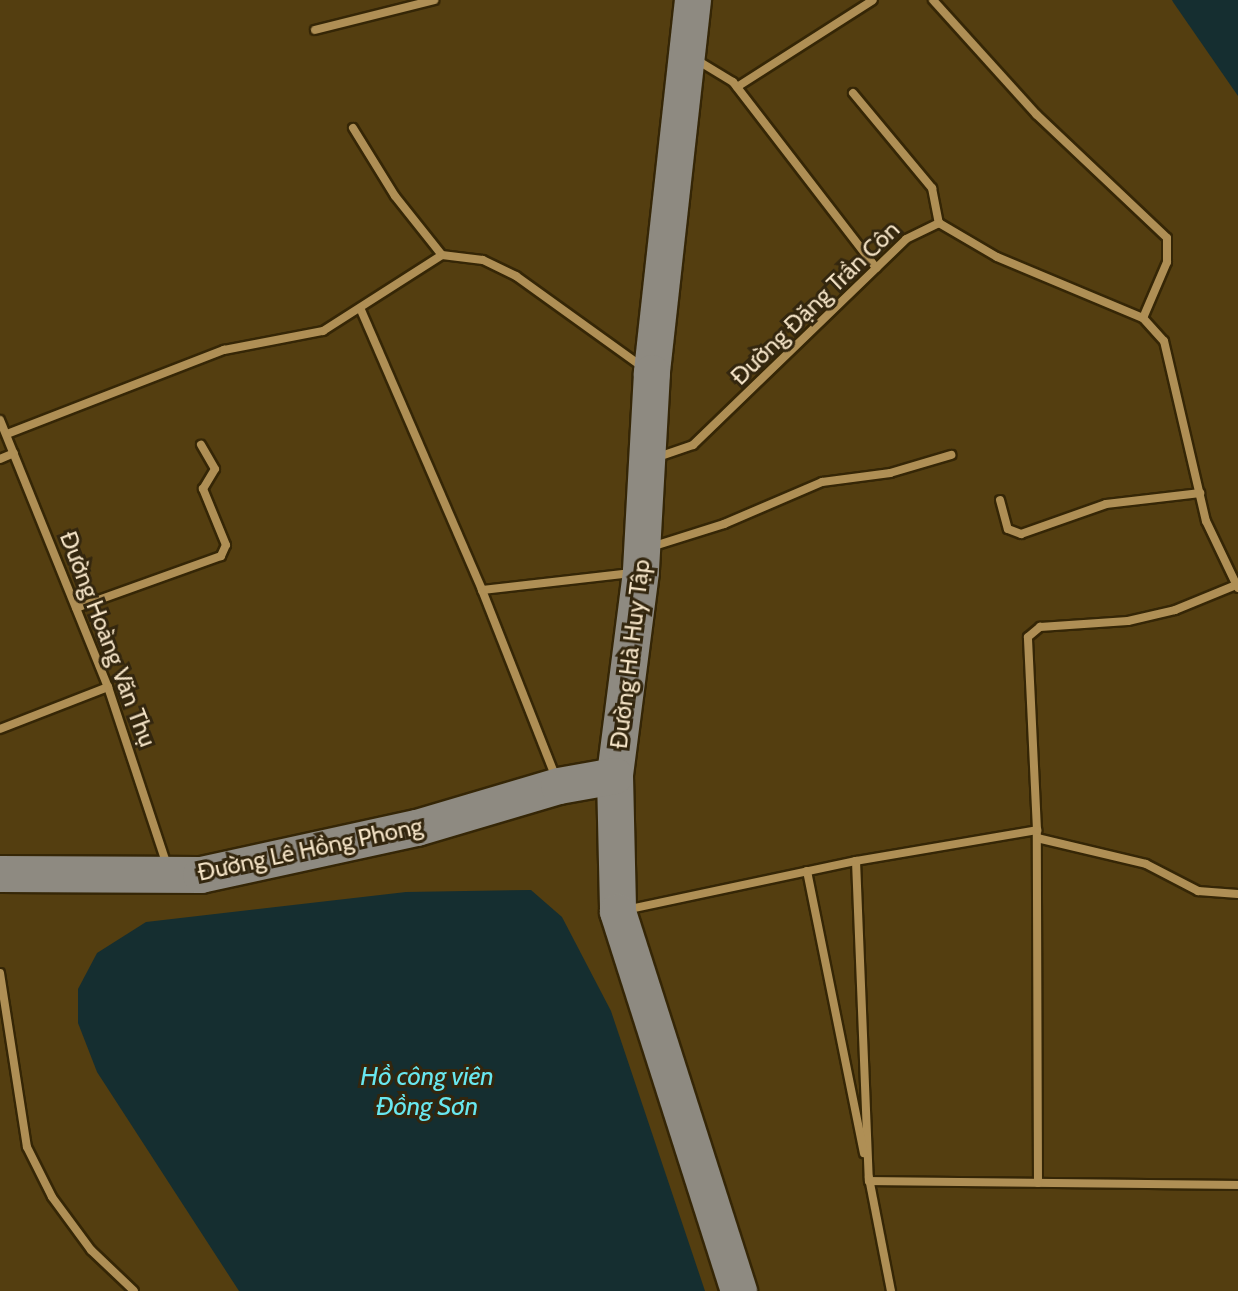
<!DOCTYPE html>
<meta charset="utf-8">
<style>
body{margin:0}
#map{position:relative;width:1238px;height:1291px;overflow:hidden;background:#543e10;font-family:Cabin,sans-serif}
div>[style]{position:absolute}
.water>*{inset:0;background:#152e30}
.roads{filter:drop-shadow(2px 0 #352606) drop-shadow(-2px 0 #352606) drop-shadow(0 2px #352606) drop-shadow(0 -2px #352606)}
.street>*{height:8px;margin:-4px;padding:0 4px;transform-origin:4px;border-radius:4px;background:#af8f55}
.secondary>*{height:36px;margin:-18px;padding:0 18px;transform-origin:18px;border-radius:18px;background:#8e8a81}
span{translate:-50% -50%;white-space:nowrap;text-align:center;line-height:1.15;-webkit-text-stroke:6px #33260e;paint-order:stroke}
.street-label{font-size:24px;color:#f4e3c6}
.water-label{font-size:26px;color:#68e7ef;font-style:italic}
</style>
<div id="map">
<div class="water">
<i style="clip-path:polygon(1172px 0,1238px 0,1238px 96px,1173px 2px)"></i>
<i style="clip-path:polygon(531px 890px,562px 917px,611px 1011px,705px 1291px,239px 1291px,97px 1072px,78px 1023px,78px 989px,97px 953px,146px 922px,406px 892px)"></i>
</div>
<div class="roads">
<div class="street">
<i style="left:933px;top:0;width:154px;rotate:47.9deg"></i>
<i style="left:1036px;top:114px;width:180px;rotate:43.4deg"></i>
<i style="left:1167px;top:238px;width:24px;rotate:90deg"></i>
<i style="left:1167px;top:262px;width:61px;rotate:113.2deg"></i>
<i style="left:315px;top:30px;width:123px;rotate:-14.1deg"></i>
<i style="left:695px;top:59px;width:44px;rotate:31.2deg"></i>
<i style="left:733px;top:82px;width:235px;rotate:52.4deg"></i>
<i style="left:737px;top:87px;width:161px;rotate:-32.6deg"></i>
<i style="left:853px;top:93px;width:124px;rotate:50.3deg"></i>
<i style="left:932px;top:188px;width:36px;rotate:79deg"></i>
<i style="left:353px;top:128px;width:80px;rotate:58.3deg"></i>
<i style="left:395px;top:196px;width:75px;rotate:51.5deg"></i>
<i style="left:361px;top:310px;width:305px;rotate:66.6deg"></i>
<i style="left:482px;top:590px;width:202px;rotate:68.5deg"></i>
<i style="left:0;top:420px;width:288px;rotate:68deg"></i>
<i style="left:108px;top:687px;width:188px;rotate:71.7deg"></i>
<i style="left:7px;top:434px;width:233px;rotate:-21.2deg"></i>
<i style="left:224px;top:350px;width:101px;rotate:-10.9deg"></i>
<i style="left:323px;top:331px;width:141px;rotate:-32.6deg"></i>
<i style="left:442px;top:255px;width:41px;rotate:7deg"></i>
<i style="left:483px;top:260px;width:37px;rotate:26deg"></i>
<i style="left:516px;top:276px;width:158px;rotate:35.7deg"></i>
<i style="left:658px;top:457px;width:37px;rotate:-19deg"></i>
<i style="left:693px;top:445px;width:296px;rotate:-44deg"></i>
<i style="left:906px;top:239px;width:37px;rotate:-26deg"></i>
<i style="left:939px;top:223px;width:67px;rotate:30.4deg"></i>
<i style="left:997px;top:257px;width:158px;rotate:22.7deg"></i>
<i style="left:1143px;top:318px;width:31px;rotate:48deg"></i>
<i style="left:1164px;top:341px;width:185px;rotate:76.9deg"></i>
<i style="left:1206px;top:521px;width:74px;rotate:64.5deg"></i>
<i style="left:0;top:459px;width:15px;rotate:-23deg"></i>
<i style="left:1000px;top:500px;width:30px;rotate:75deg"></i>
<i style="left:1008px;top:529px;width:14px;rotate:21deg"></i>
<i style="left:1021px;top:534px;width:90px;rotate:-19.4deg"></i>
<i style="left:1106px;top:504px;width:95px;rotate:-6.7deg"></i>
<i style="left:651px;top:547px;width:77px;rotate:-17.5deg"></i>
<i style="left:724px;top:524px;width:107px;rotate:-23.2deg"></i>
<i style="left:822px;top:482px;width:69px;rotate:-7.5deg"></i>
<i style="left:890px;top:473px;width:64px;rotate:-16.4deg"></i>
<i style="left:482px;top:590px;width:151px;rotate:-6.5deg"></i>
<i style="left:76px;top:608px;width:154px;rotate:-19.7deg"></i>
<i style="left:221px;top:556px;width:12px;rotate:-66deg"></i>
<i style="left:226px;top:545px;width:61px;rotate:-112.3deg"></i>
<i style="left:203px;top:489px;width:23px;rotate:-59deg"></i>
<i style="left:215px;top:469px;width:28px;rotate:-120deg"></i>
<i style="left:0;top:729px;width:116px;rotate:-21.3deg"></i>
<i style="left:1037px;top:838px;width:112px;rotate:13.4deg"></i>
<i style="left:1146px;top:864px;width:59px;rotate:27.4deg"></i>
<i style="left:1198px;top:891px;width:40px;rotate:4.3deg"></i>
<i style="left:856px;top:861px;width:320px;rotate:87.7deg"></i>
<i style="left:869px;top:1181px;width:369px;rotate:0.6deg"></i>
<i style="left:807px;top:871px;width:288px;rotate:78.6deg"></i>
<i style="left:625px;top:910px;width:236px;rotate:-12deg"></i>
<i style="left:856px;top:861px;width:184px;rotate:-9.7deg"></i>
<i style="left:0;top:973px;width:176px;rotate:81.2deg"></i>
<i style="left:27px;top:1147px;width:56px;rotate:63.4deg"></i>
<i style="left:52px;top:1197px;width:66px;rotate:53.7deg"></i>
<i style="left:91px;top:1250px;width:59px;rotate:43.6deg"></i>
<i style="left:869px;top:1178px;width:115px;rotate:79deg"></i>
<i style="left:1038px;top:1183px;width:353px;rotate:-90.2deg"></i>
<i style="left:1037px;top:830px;width:193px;rotate:-92.7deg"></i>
<i style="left:1028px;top:637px;width:16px;rotate:-40deg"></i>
<i style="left:1040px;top:627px;width:88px;rotate:-3.9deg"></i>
<i style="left:1128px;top:621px;width:48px;rotate:-13.2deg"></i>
<i style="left:1175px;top:610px;width:66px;rotate:-22.3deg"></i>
</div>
<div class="secondary">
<i style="left:693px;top:0;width:375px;rotate:96.3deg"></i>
<i style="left:652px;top:373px;width:199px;rotate:93.2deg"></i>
<i style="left:641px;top:572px;width:206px;rotate:97.3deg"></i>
<i style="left:615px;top:776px;width:136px;rotate:88.7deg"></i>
<i style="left:618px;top:912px;width:398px;rotate:72.3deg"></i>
<i style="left:0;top:874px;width:201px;rotate:0.3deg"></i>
<i style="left:201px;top:875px;width:221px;rotate:-12.3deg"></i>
<i style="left:417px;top:828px;width:148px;rotate:-16.5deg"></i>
<i style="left:559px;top:786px;width:57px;rotate:-10.1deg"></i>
</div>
</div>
<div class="street-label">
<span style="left:815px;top:303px;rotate:-44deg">Đường Đặng Trần Côn</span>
<span style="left:108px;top:639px;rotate:69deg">Đường Hoàng Văn Thụ</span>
<span style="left:630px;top:654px;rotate:-83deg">Đường Hà Huy Tập</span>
<span style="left:310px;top:849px;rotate:-12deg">Đường Lê Hồng Phong</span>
</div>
<div class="water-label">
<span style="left:427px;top:1092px">Hồ công viên<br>Đồng Sơn</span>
</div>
</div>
